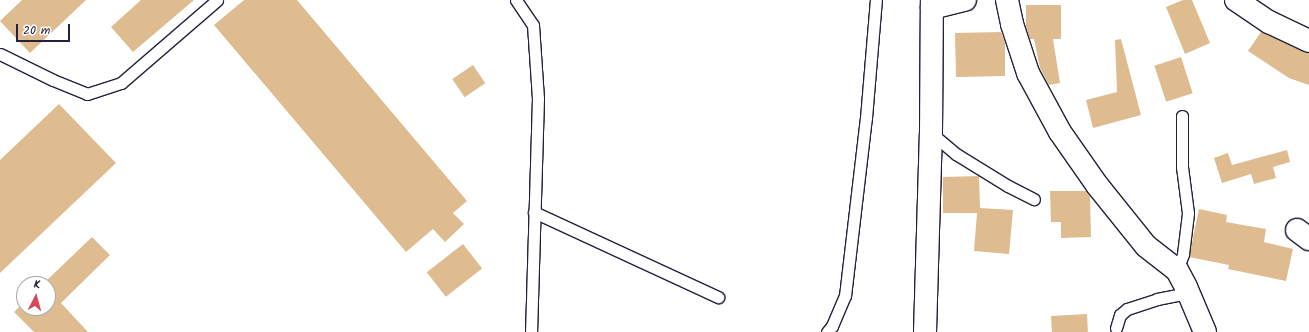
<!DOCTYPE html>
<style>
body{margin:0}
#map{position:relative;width:1309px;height:332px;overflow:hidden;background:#fff;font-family:Kalam,sans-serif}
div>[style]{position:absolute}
.building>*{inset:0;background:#dfbc90;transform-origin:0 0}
.roads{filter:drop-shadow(1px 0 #22223b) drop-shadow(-1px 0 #22223b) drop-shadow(0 1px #22223b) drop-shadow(0 -1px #22223b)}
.service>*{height:11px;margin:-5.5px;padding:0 5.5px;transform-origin:5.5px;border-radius:5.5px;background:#fff}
.minor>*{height:22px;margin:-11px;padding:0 11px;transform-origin:11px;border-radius:11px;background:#fff}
span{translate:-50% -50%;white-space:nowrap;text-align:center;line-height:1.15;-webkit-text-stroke:3px #fff;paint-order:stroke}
.north{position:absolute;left:16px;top:276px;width:40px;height:40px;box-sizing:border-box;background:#fff;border:1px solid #a7a7b1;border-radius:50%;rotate:6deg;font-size:11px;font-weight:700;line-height:16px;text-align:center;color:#22223b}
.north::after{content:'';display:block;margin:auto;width:14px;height:18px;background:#d1495b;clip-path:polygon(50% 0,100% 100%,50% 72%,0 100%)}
.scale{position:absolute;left:16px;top:24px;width:54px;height:18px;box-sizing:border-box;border:2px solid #22223b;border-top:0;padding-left:5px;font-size:12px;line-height:14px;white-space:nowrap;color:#22223b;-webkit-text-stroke:3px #fff;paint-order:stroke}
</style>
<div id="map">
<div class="building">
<i style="clip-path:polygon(22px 0,86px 0,30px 53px,0 21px)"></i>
<i style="clip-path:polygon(141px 0,194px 0,133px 52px,111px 27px)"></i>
<i style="clip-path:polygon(244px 0,297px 0,467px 201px,453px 213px,464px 224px,445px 242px,433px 229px,406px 252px,214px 25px)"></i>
<i style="clip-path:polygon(1183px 0,1192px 0,1210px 43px,1185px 54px,1166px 7px)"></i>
<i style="clip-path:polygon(1026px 5px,1061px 5px,1061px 39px,1053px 39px,1060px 83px,1049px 85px,1040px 68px,1034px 39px,1030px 39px,1026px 26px)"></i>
<i style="clip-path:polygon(1001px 32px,1005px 43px,1005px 76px,956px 77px,955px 33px)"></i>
<i style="clip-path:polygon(1261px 32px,1309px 53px,1309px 85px,1289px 78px,1248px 51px)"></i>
<i style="clip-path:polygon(1121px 39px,1141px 115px,1093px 128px,1086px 100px,1117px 92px,1115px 40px)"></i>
<i style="left:1181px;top:57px;width:38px;height:28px;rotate:72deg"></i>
<i style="left:473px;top:65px;width:22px;height:25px;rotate:56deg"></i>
<i style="clip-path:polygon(59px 104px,116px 163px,0 273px,0 160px)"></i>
<i style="clip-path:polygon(1287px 150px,1290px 162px,1273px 167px,1276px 178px,1254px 184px,1251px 174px,1222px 183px,1214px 158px,1228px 153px,1232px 165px)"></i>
<i style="clip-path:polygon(979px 176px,980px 208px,1013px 210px,1009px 254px,974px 251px,977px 213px,943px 213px,943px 177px)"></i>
<i style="clip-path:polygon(1050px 191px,1086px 191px,1090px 197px,1091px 237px,1061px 238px,1061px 222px,1051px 222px)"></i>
<i style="clip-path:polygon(1199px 209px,1227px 215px,1226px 222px,1266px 229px,1264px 242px,1293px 249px,1286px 281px,1228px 269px,1229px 265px,1189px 257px)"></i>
<i style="clip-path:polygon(92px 237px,110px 255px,61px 303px,88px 332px,34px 332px,14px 312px,24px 302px,24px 308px,48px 308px,48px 284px,43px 284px)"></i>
<i style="left:463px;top:244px;width:31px;height:46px;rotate:52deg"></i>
<i style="left:1087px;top:314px;width:18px;height:36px;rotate:87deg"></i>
</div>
<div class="roads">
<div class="service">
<i style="left:516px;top:0;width:30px;rotate:56deg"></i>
<i style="left:533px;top:25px;width:73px;rotate:86.1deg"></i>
<i style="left:538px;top:98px;width:234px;rotate:91.7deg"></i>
<i style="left:0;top:54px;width:59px;rotate:26.1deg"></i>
<i style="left:53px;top:80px;width:37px;rotate:22deg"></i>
<i style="left:87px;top:94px;width:36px;rotate:-18deg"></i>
<i style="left:121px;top:83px;width:127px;rotate:-40.8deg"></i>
<i style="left:931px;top:133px;width:33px;rotate:40deg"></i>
<i style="left:956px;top:154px;width:61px;rotate:31.6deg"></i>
<i style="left:1008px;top:186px;width:29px;rotate:27deg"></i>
<i style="left:534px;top:212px;width:203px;rotate:24.8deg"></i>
<i style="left:1177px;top:270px;width:17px;rotate:-69deg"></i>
<i style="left:1183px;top:254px;width:41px;rotate:-83deg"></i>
<i style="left:1188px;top:213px;width:46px;rotate:-97.4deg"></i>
<i style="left:1182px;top:167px;width:51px;rotate:-90deg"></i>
<i style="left:1116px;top:328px;width:14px;rotate:-73deg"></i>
<i style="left:1120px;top:315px;width:9px;rotate:-41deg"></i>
<i style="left:1127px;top:309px;width:32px;rotate:-18deg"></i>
<i style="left:1157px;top:299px;width:33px;rotate:-11deg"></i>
<i style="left:827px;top:332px;width:8px;rotate:-50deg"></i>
<i style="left:832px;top:326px;width:33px;rotate:-67deg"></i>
<i style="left:845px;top:296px;width:179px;rotate:-83.3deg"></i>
<i style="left:866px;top:118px;width:118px;rotate:-85.2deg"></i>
</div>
<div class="minor">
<i style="left:1007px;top:0;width:25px;rotate:78deg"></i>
<i style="left:1012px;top:24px;width:52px;rotate:71.9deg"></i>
<i style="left:1028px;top:73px;width:67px;rotate:61.5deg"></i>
<i style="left:1060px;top:132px;width:65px;rotate:55.1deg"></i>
<i style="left:1097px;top:185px;width:78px;rotate:51.2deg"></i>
<i style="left:1146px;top:246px;width:39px;rotate:38deg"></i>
<i style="left:1177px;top:270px;width:19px;rotate:62deg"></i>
<i style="left:1186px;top:287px;width:49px;rotate:67.1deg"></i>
<i style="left:1236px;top:0;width:40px;rotate:34deg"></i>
<i style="left:1269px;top:22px;width:44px;rotate:25.4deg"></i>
<i style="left:932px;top:8px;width:34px;rotate:-14deg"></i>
<i style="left:1297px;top:230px;width:15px;rotate:37deg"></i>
<i style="left:925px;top:332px;width:199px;rotate:-88.3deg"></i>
<i style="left:931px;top:133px;width:133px;rotate:-89.6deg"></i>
</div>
</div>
<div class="north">K</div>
<div class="scale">20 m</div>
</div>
